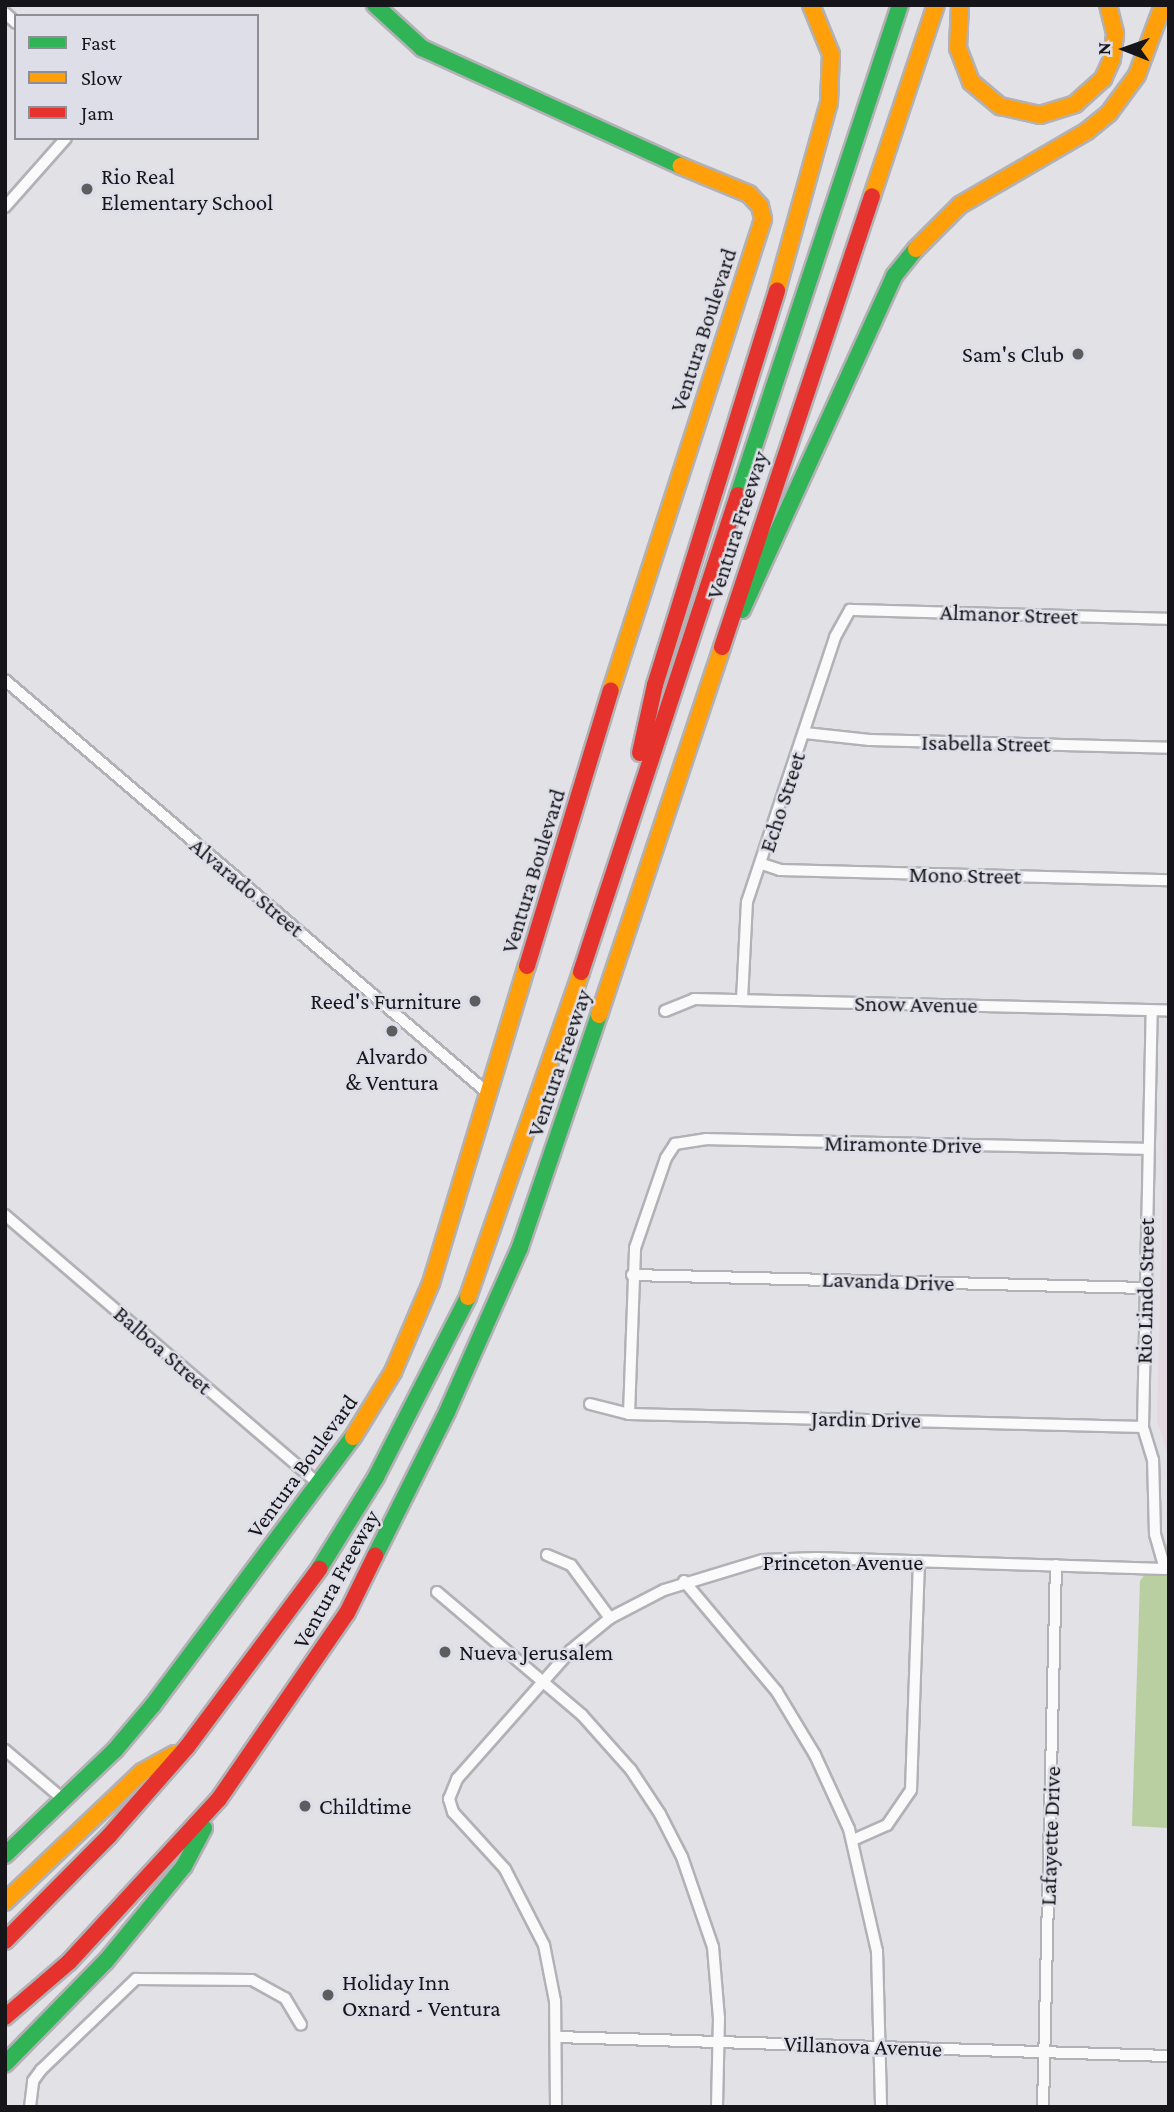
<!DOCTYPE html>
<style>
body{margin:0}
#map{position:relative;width:1174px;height:2112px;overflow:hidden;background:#e1e1e6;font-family:"Crimson Pro",serif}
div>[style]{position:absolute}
.education>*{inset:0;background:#e3d7e0}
.green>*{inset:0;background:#b9cfa2}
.roads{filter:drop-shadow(2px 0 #b1b1b6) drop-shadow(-2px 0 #b1b1b6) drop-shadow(0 2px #b1b1b6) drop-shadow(0 -2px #b1b1b6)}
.street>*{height:10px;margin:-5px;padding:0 5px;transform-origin:5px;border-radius:5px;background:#fafafb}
.fast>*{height:16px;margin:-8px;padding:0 8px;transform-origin:8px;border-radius:8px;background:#30b455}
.slow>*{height:16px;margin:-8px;padding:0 8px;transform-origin:8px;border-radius:8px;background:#ff9f0a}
.jam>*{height:16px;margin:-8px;padding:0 8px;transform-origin:8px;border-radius:8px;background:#e5322d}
.dots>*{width:19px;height:19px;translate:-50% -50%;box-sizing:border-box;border:4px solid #dedee9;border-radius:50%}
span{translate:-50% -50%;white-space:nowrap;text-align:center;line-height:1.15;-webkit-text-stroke:5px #dedee9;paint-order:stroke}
.poi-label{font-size:23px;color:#16161a}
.left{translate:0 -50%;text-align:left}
.right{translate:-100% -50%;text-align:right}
.street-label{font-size:23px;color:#16161a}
.frame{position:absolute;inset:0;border:7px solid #16161a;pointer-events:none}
.legend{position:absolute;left:14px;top:14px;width:245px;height:126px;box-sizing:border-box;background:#dedee9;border:2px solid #8e8e96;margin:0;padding:9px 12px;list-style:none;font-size:21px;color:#16161a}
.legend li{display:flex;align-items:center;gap:14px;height:35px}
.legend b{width:35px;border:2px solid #8e8e96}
.north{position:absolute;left:1090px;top:14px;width:70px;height:70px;-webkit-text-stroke:5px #dedee9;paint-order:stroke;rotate:271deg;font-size:19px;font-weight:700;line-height:28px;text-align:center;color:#16161a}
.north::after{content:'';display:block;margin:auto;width:24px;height:32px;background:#16161a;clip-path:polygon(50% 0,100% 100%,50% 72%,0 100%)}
</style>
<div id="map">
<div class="education">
<i style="clip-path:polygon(1167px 1029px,1169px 1029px,1169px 1458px,1157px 1420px)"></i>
</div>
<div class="green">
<i style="clip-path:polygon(1169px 1541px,1169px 1828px,1132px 1826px,1140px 1581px)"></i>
</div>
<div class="roads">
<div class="street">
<i style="left:5px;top:13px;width:15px;rotate:42deg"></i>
<i style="left:5px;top:207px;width:92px;rotate:-48.5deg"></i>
<i style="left:5px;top:680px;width:638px;rotate:40.55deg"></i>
<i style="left:805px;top:733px;width:65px;rotate:6.1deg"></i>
<i style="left:870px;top:740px;width:299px;rotate:1.5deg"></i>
<i style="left:762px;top:864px;width:19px;rotate:18deg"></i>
<i style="left:780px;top:870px;width:389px;rotate:1.5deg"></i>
<i style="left:742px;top:1000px;width:98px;rotate:-87.1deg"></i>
<i style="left:747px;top:902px;width:279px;rotate:-71.6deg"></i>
<i style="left:835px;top:637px;width:31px;rotate:-61deg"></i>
<i style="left:850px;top:610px;width:319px;rotate:1.6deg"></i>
<i style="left:665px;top:1011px;width:31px;rotate:-22deg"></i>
<i style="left:694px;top:999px;width:475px;rotate:1.4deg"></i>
<i style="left:5px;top:1215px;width:415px;rotate:40.6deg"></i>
<i style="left:632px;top:1275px;width:512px;rotate:1.45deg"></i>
<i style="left:590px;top:1404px;width:40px;rotate:14.4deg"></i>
<i style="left:629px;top:1414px;width:514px;rotate:1.45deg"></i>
<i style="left:629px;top:1414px;width:166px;rotate:-87.9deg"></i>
<i style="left:635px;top:1248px;width:95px;rotate:-71deg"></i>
<i style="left:666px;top:1158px;width:17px;rotate:-57deg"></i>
<i style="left:675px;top:1144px;width:32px;rotate:-9deg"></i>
<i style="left:707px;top:1139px;width:441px;rotate:1.3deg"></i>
<i style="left:547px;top:1555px;width:26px;rotate:23deg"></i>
<i style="left:571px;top:1565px;width:66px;rotate:53.7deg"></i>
<i style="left:684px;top:1581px;width:145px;rotate:50deg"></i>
<i style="left:777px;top:1692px;width:74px;rotate:58.9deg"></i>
<i style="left:815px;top:1755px;width:81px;rotate:65.3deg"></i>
<i style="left:849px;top:1829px;width:125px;rotate:77.1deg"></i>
<i style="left:877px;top:1951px;width:156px;rotate:88.5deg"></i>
<i style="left:437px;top:1592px;width:190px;rotate:40.3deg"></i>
<i style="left:582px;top:1715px;width:74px;rotate:48.3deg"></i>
<i style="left:631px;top:1770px;width:53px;rotate:56.6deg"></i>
<i style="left:660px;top:1814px;width:48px;rotate:62.9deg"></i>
<i style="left:682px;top:1857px;width:95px;rotate:71deg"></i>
<i style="left:713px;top:1947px;width:71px;rotate:85.2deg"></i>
<i style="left:719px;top:2018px;width:89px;rotate:91.3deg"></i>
<i style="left:5px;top:1750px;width:77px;rotate:40.3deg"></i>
<i style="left:853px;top:1840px;width:37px;rotate:-24deg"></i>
<i style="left:887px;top:1825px;width:42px;rotate:-55.6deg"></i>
<i style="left:911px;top:1790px;width:229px;rotate:-88deg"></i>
<i style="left:557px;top:2037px;width:612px;rotate:1.78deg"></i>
<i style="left:30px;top:2107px;width:26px;rotate:-83deg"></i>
<i style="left:33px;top:2081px;width:14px;rotate:-54deg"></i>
<i style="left:41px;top:2070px;width:132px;rotate:-43.8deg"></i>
<i style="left:136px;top:1979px;width:116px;rotate:0.5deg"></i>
<i style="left:252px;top:1980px;width:38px;rotate:29deg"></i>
<i style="left:285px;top:1998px;width:31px;rotate:59deg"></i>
<i style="left:556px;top:2107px;width:106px;rotate:-90.5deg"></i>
<i style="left:555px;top:2001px;width:57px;rotate:-101.1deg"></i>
<i style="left:544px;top:1945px;width:85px;rotate:-117.2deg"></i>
<i style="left:505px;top:1869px;width:77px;rotate:-132.4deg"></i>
<i style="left:453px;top:1812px;width:14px;rotate:-107deg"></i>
<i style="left:449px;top:1799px;width:22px;rotate:-68deg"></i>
<i style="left:457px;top:1779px;width:172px;rotate:-48.5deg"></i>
<i style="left:571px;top:1650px;width:50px;rotate:-39.4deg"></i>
<i style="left:610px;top:1618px;width:61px;rotate:-27.4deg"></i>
<i style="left:664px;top:1590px;width:103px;rotate:-16.9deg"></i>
<i style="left:763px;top:1560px;width:53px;rotate:-2.2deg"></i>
<i style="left:816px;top:1558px;width:349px;rotate:1.8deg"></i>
<i style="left:1165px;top:1569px;width:36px;rotate:-106deg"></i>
<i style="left:1155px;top:1534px;width:74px;rotate:-91.5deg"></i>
<i style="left:1153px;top:1460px;width:34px;rotate:-107deg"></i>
<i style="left:1143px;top:1427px;width:416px;rotate:-88.8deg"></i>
<i style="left:1043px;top:2107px;width:542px;rotate:-88.63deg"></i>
</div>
<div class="fast">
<i style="left:375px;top:5px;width:64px;rotate:42.5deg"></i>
<i style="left:422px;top:48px;width:285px;rotate:24.5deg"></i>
<i style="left:738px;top:495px;width:516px;rotate:-71.71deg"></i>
<i style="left:742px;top:610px;width:367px;rotate:-65.5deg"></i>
<i style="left:894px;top:276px;width:35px;rotate:-51deg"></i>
<i style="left:375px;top:1556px;width:161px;rotate:-63.4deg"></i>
<i style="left:447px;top:1412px;width:180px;rotate:-66.1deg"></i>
<i style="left:520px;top:1247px;width:245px;rotate:-71.2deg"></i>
<i style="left:319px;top:1569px;width:108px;rotate:-58.2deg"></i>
<i style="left:376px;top:1477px;width:202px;rotate:-62.9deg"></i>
<i style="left:5px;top:1855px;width:152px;rotate:-43.7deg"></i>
<i style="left:115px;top:1750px;width:59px;rotate:-49.8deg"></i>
<i style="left:153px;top:1705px;width:334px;rotate:-53.3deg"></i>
<i style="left:5px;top:2064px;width:144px;rotate:-45.6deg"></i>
<i style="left:106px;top:1961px;width:123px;rotate:-50.6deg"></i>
<i style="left:184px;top:1866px;width:43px;rotate:-62.2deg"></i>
</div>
<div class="slow">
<i style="left:960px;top:5px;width:43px;rotate:92.7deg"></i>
<i style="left:958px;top:48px;width:36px;rotate:69deg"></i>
<i style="left:971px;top:82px;width:38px;rotate:40deg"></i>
<i style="left:1000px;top:106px;width:41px;rotate:12.7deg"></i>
<i style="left:1040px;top:115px;width:37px;rotate:-17deg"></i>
<i style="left:1075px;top:104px;width:38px;rotate:-42deg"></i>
<i style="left:1103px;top:79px;width:22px;rotate:-66deg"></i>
<i style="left:1112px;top:59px;width:26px;rotate:-83deg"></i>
<i style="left:1115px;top:33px;width:29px;rotate:-104deg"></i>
<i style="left:872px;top:196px;width:201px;rotate:-71.5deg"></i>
<i style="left:916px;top:249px;width:62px;rotate:-45deg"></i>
<i style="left:960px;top:205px;width:147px;rotate:-30.2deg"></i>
<i style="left:1087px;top:131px;width:28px;rotate:-39deg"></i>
<i style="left:1109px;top:113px;width:47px;rotate:-53.6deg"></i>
<i style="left:1137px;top:75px;width:75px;rotate:-69.6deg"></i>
<i style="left:777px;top:290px;width:194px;rotate:-74.5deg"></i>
<i style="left:829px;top:103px;width:49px;rotate:-87.7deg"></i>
<i style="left:831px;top:54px;width:53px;rotate:-112.2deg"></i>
<i style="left:611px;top:690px;width:495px;rotate:-72.1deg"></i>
<i style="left:763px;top:219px;width:13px;rotate:-103deg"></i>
<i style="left:760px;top:206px;width:16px;rotate:-133deg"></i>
<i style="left:749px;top:194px;width:74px;rotate:-157.6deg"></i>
<i style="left:599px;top:1015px;width:388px;rotate:-71.5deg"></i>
<i style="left:468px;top:1297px;width:344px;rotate:-70.8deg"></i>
<i style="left:353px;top:1437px;width:76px;rotate:-58.4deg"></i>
<i style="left:393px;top:1372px;width:97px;rotate:-66.9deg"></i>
<i style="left:431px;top:1283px;width:331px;rotate:-73.2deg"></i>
<i style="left:5px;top:1902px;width:189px;rotate:-43.5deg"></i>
<i style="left:142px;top:1772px;width:37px;rotate:-29deg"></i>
</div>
<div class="jam">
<i style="left:722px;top:647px;width:475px;rotate:-71.6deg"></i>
<i style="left:640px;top:753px;width:70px;rotate:-77.6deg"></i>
<i style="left:655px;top:685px;width:413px;rotate:-72.8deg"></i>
<i style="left:527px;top:966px;width:288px;rotate:-73.1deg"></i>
<i style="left:581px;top:972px;width:502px;rotate:-71.78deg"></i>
<i style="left:5px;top:1941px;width:148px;rotate:-45.3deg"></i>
<i style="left:109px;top:1836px;width:118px;rotate:-48.8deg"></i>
<i style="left:187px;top:1747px;width:222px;rotate:-53.4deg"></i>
<i style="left:5px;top:2017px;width:84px;rotate:-40.7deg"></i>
<i style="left:69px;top:1962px;width:222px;rotate:-47.4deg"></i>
<i style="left:219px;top:1799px;width:226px;rotate:-55.5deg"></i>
<i style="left:347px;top:1613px;width:64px;rotate:-63.8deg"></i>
</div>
</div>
<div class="dots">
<i style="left:87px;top:189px;background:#5d5d61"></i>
<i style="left:1078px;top:354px;background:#5d5d61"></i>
<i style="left:475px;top:1001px;background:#5d5d61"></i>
<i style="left:392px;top:1031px;background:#5d5d61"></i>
<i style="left:445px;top:1652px;background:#5d5d61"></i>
<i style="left:305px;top:1806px;background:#5d5d61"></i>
<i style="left:328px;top:1995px;background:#5d5d61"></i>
</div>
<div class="poi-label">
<span class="left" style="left:101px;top:189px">Rio Real<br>Elementary School</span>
<span class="right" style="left:1064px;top:354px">Sam's Club</span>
<span class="right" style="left:461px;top:1001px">Reed's Furniture</span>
<span style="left:392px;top:1069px">Alvardo<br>&amp; Ventura</span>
<span class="left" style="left:459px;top:1652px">Nueva Jerusalem</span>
<span class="left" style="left:319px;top:1806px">Childtime</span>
<span class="left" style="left:342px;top:1995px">Holiday Inn<br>Oxnard - Ventura</span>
</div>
<div class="street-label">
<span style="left:703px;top:330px;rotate:-72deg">Ventura Boulevard</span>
<span style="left:737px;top:525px;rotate:-72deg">Ventura Freeway</span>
<span style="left:1009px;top:614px;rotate:2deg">Almanor Street</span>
<span style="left:986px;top:743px;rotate:1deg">Isabella Street</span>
<span style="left:782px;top:802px;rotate:-72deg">Echo Street</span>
<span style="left:533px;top:871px;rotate:-73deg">Ventura Boulevard</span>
<span style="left:965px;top:875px;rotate:1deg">Mono Street</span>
<span style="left:247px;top:887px;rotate:40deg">Alvarado Street</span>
<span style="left:916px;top:1004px;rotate:1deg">Snow Avenue</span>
<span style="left:559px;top:1063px;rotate:-71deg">Ventura Freeway</span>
<span style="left:903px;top:1144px;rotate:1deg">Miramonte Drive</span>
<span style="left:888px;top:1281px;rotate:2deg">Lavanda Drive</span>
<span style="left:1145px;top:1291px;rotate:-89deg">Rio Lindo Street</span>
<span style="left:163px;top:1350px;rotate:41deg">Balboa Street</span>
<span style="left:866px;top:1419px;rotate:1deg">Jardin Drive</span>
<span style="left:302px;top:1466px;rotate:-54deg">Ventura Boulevard</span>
<span style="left:843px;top:1562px">Princeton Avenue</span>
<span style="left:336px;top:1579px;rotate:-61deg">Ventura Freeway</span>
<span style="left:1050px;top:1836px;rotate:-88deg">Lafayette Drive</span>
<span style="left:863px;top:2046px;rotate:2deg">Villanova Avenue</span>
</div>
<div class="frame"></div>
<ul class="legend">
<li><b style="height:9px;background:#30b455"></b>Fast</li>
<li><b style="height:9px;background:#ff9f0a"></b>Slow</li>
<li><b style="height:9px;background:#e5322d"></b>Jam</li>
</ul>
<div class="north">N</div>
</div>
